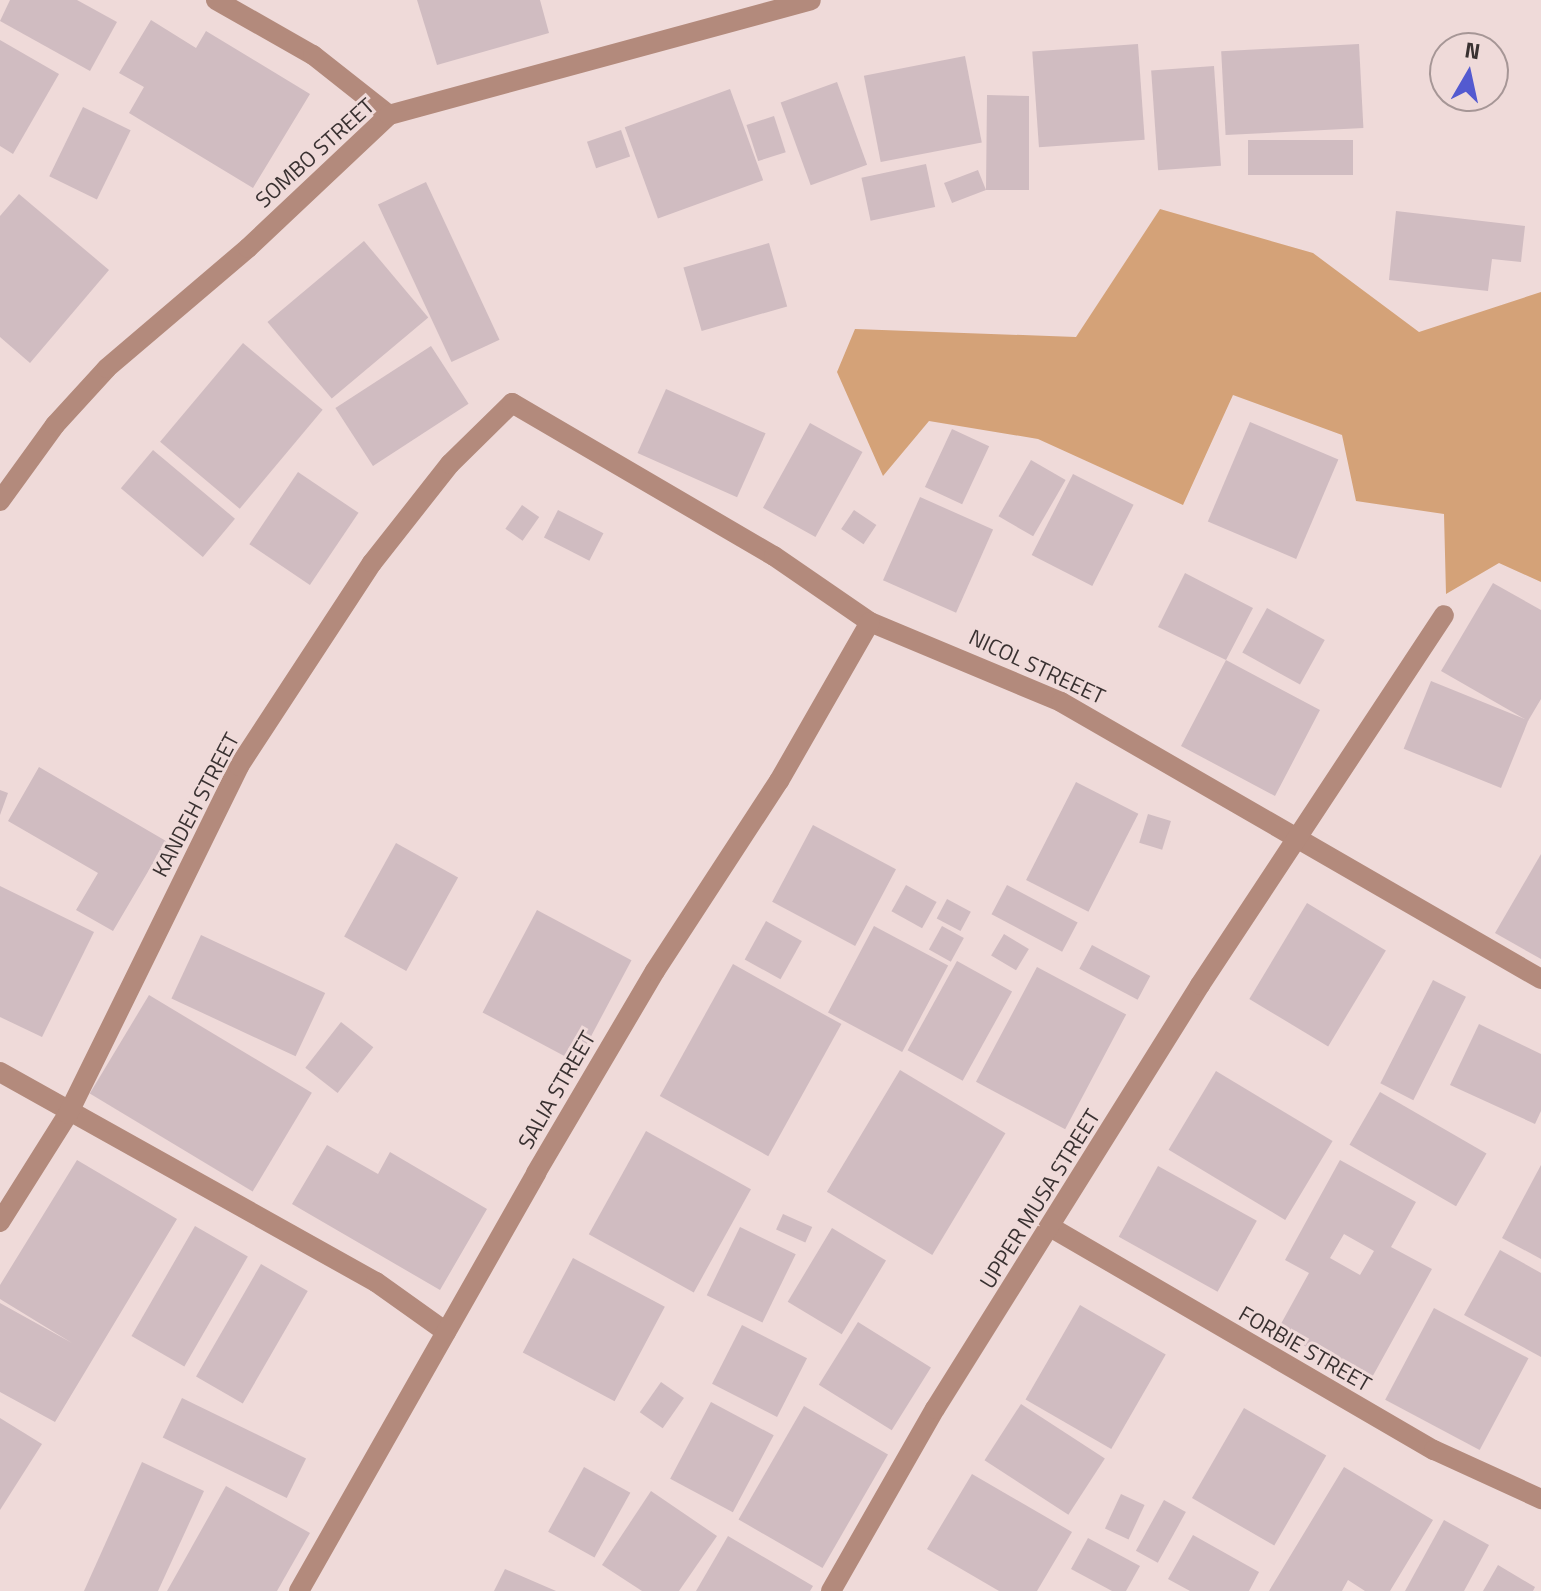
<!DOCTYPE html>
<style>
body{margin:0}
#map{position:relative;width:1541px;height:1591px;overflow:hidden;background:#efdad9;font-family:"Titillium Web",sans-serif}
div>[style]{position:absolute}
.green>*{inset:0;background:#d4a278}
.building>*{inset:0;background:#d0bcc1;transform-origin:0 0}
.minor>*{height:20px;margin:-10px;padding:0 10px;transform-origin:10px;border-radius:10px;background:#b38a7c}
span{translate:-50% -50%;white-space:nowrap;text-align:center;line-height:1.15;-webkit-text-stroke:6px #efdad9;paint-order:stroke}
.street-label{font-size:22px;color:#393131}
.north{position:absolute;left:1429px;top:32px;width:80px;height:80px;box-sizing:border-box;background:#efdad9;border:2px solid #a69696;border-radius:50%;rotate:9deg;font-size:22px;font-weight:700;line-height:32px;text-align:center;color:#393131}
.north::after{content:'';display:block;margin:auto;width:28px;height:36px;background:#535ad0;clip-path:polygon(50% 0,100% 100%,50% 72%,0 100%)}
</style>
<div id="map">
<div class="green">
<i style="clip-path:polygon(1160px 209px,1313px 253px,1419px 332px,1541px 292px,1541px 582px,1499px 563px,1446px 594px,1444px 514px,1356px 501px,1342px 435px,1233px 395px,1183px 505px,1038px 439px,929px 421px,883px 476px,837px 372px,855px 329px,1076px 337px)"></i>
</div>
<div class="building">
<i style="clip-path:polygon(10px 0,77px 0,117px 22px,90px 71px,0 21px)"></i>
<i style="clip-path:polygon(417px 0,540px 0,549px 33px,437px 65px)"></i>
<i style="clip-path:polygon(151px 20px,196px 48px,206px 31px,310px 94px,253px 188px,129px 113px,144px 87px,119px 73px)"></i>
<i style="clip-path:polygon(0 40px,59px 74px,13px 154px,0 146px)"></i>
<i style="left:1138px;top:44px;width:96px;height:106px;rotate:86deg"></i>
<i style="left:1359px;top:44px;width:84px;height:138px;rotate:87deg"></i>
<i style="left:965px;top:56px;width:88px;height:103px;rotate:79deg"></i>
<i style="left:1214px;top:66px;width:100px;height:63px;rotate:86deg"></i>
<i style="left:837px;top:82px;width:88px;height:60px;rotate:70deg"></i>
<i style="left:730px;top:89px;width:97px;height:112px;rotate:70deg"></i>
<i style="clip-path:polygon(987px 95px,1029px 96px,1029px 190px,986px 190px,952px 203px,944px 183px,978px 170px,986px 190px)"></i>
<i style="left:83px;top:107px;width:53px;height:77px;rotate:26deg"></i>
<i style="left:774px;top:116px;width:38px;height:29px;rotate:72deg"></i>
<i style="left:621px;top:130px;width:28px;height:36px;rotate:71deg"></i>
<i style="left:1248px;top:140px;width:105px;height:35px"></i>
<i style="left:926px;top:164px;width:44px;height:66px;rotate:78deg"></i>
<i style="left:426px;top:182px;width:174px;height:53px;rotate:65deg"></i>
<i style="clip-path:polygon(19px 194px,109px 270px,30px 363px,0 337px,0 216px)"></i>
<i style="clip-path:polygon(1396px 211px,1525px 226px,1521px 262px,1492px 259px,1488px 291px,1389px 280px)"></i>
<i style="left:364px;top:241px;width:100px;height:126px;rotate:50deg"></i>
<i style="left:769px;top:243px;width:66px;height:89px;rotate:74deg"></i>
<i style="left:243px;top:343px;width:104px;height:129px;rotate:40deg"></i>
<i style="left:431px;top:346px;width:69px;height:114px;rotate:57deg"></i>
<i style="left:666px;top:389px;width:109px;height:70px;rotate:24deg"></i>
<i style="left:1250px;top:422px;width:96px;height:108px;rotate:23deg"></i>
<i style="left:810px;top:423px;width:60px;height:97px;rotate:29deg"></i>
<i style="left:952px;top:429px;width:41px;height:64px;rotate:25deg"></i>
<i style="left:153px;top:450px;width:107px;height:50px;rotate:40deg"></i>
<i style="left:1031px;top:460px;width:40px;height:65px;rotate:30deg"></i>
<i style="left:298px;top:472px;width:73px;height:87px;rotate:34deg"></i>
<i style="left:1073px;top:474px;width:68px;height:91px;rotate:27deg"></i>
<i style="left:920px;top:497px;width:80px;height:91px;rotate:24deg"></i>
<i style="left:522px;top:505px;width:21px;height:29px;rotate:35deg"></i>
<i style="left:558px;top:510px;width:51px;height:31px;rotate:27deg"></i>
<i style="left:854px;top:510px;width:27px;height:23px;rotate:34deg"></i>
<i style="clip-path:polygon(1185px 573px,1253px 608px,1226px 660px,1320px 710px,1275px 796px,1181px 746px,1226px 660px,1158px 627px)"></i>
<i style="clip-path:polygon(1493px 583px,1541px 610px,1541px 699px,1528px 721px,1441px 671px)"></i>
<i style="left:1267px;top:608px;width:66px;height:51px;rotate:29deg"></i>
<i style="left:1431px;top:681px;width:105px;height:73px;rotate:22deg"></i>
<i style="clip-path:polygon(39px 767px,166px 841px,113px 931px,76px 910px,98px 873px,8px 821px)"></i>
<i style="left:1076px;top:782px;width:70px;height:110px;rotate:27deg"></i>
<i style="clip-path:polygon(0 790px,8px 793px,0 815px)"></i>
<i style="left:1148px;top:814px;width:24px;height:30px;rotate:17deg"></i>
<i style="left:813px;top:825px;width:94px;height:87px;rotate:28deg"></i>
<i style="left:396px;top:843px;width:71px;height:107px;rotate:29deg"></i>
<i style="clip-path:polygon(1541px 854px,1541px 959px,1495px 933px)"></i>
<i style="left:906px;top:885px;width:35px;height:30px;rotate:29deg"></i>
<i style="left:1007px;top:885px;width:80px;height:33px;rotate:28deg"></i>
<i style="clip-path:polygon(0 886px,94px 932px,42px 1037px,0 1017px)"></i>
<i style="left:947px;top:899px;width:27px;height:22px;rotate:28deg"></i>
<i style="left:1307px;top:903px;width:92px;height:112px;rotate:31deg"></i>
<i style="left:537px;top:910px;width:107px;height:116px;rotate:28deg"></i>
<i style="left:766px;top:921px;width:41px;height:44px;rotate:29deg"></i>
<i style="left:874px;top:926px;width:84px;height:98px;rotate:28deg"></i>
<i style="left:942px;top:926px;width:25px;height:27px;rotate:29deg"></i>
<i style="left:1004px;top:934px;width:29px;height:25px;rotate:31deg"></i>
<i style="left:201px;top:935px;width:137px;height:70px;rotate:25deg"></i>
<i style="left:1092px;top:945px;width:66px;height:27px;rotate:28deg"></i>
<i style="left:957px;top:961px;width:63px;height:102px;rotate:29deg"></i>
<i style="left:733px;top:964px;width:124px;height:151px;rotate:29deg"></i>
<i style="left:1037px;top:967px;width:101px;height:130px;rotate:28deg"></i>
<i style="left:1433px;top:980px;width:37px;height:116px;rotate:27deg"></i>
<i style="left:149px;top:995px;width:190px;height:115px;rotate:31deg"></i>
<i style="left:341px;top:1022px;width:41px;height:58px;rotate:38deg"></i>
<i style="clip-path:polygon(1479px 1024px,1541px 1054px,1541px 1111px,1535px 1124px,1450px 1085px)"></i>
<i style="left:900px;top:1070px;width:123px;height:142px;rotate:31deg"></i>
<i style="left:1216px;top:1071px;width:136px;height:92px;rotate:31deg"></i>
<i style="left:1380px;top:1092px;width:123px;height:61px;rotate:30deg"></i>
<i style="left:646px;top:1131px;width:120px;height:118px;rotate:29deg"></i>
<i style="clip-path:polygon(327px 1145px,378px 1174px,390px 1152px,487px 1209px,440px 1290px,292px 1204px)"></i>
<i style="clip-path:polygon(77px 1160px,177px 1219px,55px 1422px,0 1392px,0 1303px,72px 1343px,0 1299px,0 1285px)"></i>
<i style="clip-path:polygon(evenodd,1340px 1160px,1416px 1202px,1391px 1247px,1432px 1269px,1370px 1381px,1277px 1331px,1309px 1273px,1285px 1260px,1340px 1160px,1344px 1234px,1374px 1251px,1360px 1275px,1330px 1258px,1344px 1234px)"></i>
<i style="clip-path:polygon(1541px 1165px,1541px 1259px,1502px 1238px)"></i>
<i style="left:1158px;top:1166px;width:113px;height:81px;rotate:29deg"></i>
<i style="left:783px;top:1214px;width:32px;height:17px;rotate:24deg"></i>
<i style="left:195px;top:1226px;width:61px;height:127px;rotate:30deg"></i>
<i style="left:740px;top:1227px;width:62px;height:76px;rotate:26deg"></i>
<i style="left:832px;top:1228px;width:63px;height:86px;rotate:31deg"></i>
<i style="clip-path:polygon(1500px 1250px,1541px 1273px,1541px 1357px,1464px 1315px)"></i>
<i style="left:573px;top:1258px;width:104px;height:107px;rotate:28deg"></i>
<i style="left:261px;top:1264px;width:54px;height:130px;rotate:30deg"></i>
<i style="left:1080px;top:1305px;width:99px;height:109px;rotate:30deg"></i>
<i style="left:1434px;top:1308px;width:107px;height:104px;rotate:28deg"></i>
<i style="left:858px;top:1322px;width:86px;height:74px;rotate:32deg"></i>
<i style="left:742px;top:1325px;width:73px;height:66px;rotate:27deg"></i>
<i style="left:661px;top:1382px;width:28px;height:37px;rotate:35deg"></i>
<i style="left:182px;top:1398px;width:138px;height:44px;rotate:26deg"></i>
<i style="left:711px;top:1402px;width:71px;height:87px;rotate:28deg"></i>
<i style="left:1021px;top:1404px;width:100px;height:67px;rotate:33deg"></i>
<i style="left:804px;top:1406px;width:97px;height:131px;rotate:30deg"></i>
<i style="left:1244px;top:1408px;width:95px;height:104px;rotate:30deg"></i>
<i style="clip-path:polygon(0 1418px,42px 1444px,0 1510px)"></i>
<i style="clip-path:polygon(142px 1462px,204px 1491px,158px 1591px,84px 1591px)"></i>
<i style="left:584px;top:1467px;width:53px;height:74px;rotate:29deg"></i>
<i style="clip-path:polygon(1344px 1467px,1433px 1520px,1390px 1591px,1365px 1591px,1348px 1580px,1342px 1591px,1269px 1591px)"></i>
<i style="clip-path:polygon(972px 1474px,1072px 1532px,1037px 1591px,999px 1591px,927px 1549px)"></i>
<i style="clip-path:polygon(226px 1486px,310px 1533px,277px 1591px,167px 1591px)"></i>
<i style="clip-path:polygon(651px 1491px,717px 1536px,679px 1591px,642px 1591px,602px 1565px)"></i>
<i style="left:1121px;top:1494px;width:26px;height:38px;rotate:25deg"></i>
<i style="left:1164px;top:1500px;width:25px;height:58px;rotate:29deg"></i>
<i style="clip-path:polygon(1444px 1520px,1489px 1545px,1464px 1591px,1405px 1591px)"></i>
<i style="clip-path:polygon(1193px 1535px,1259px 1572px,1249px 1591px,1190px 1591px,1168px 1579px)"></i>
<i style="clip-path:polygon(728px 1536px,813px 1586px,810px 1591px,696px 1591px)"></i>
<i style="clip-path:polygon(1088px 1538px,1140px 1566px,1126px 1591px,1112px 1591px,1071px 1569px)"></i>
<i style="clip-path:polygon(1498px 1565px,1535px 1587px,1533px 1591px,1483px 1591px)"></i>
<i style="clip-path:polygon(505px 1569px,556px 1591px,494px 1591px)"></i>
</div>
<div class="minor">
<i style="left:216px;top:0;width:112px;rotate:29.6deg"></i>
<i style="left:313px;top:55px;width:97px;rotate:38.3deg"></i>
<i style="left:0;top:501px;width:94px;rotate:-54.1deg"></i>
<i style="left:55px;top:425px;width:77px;rotate:-47.6deg"></i>
<i style="left:107px;top:368px;width:185px;rotate:-40.4deg"></i>
<i style="left:248px;top:248px;width:194px;rotate:-43.3deg"></i>
<i style="left:389px;top:115px;width:437px;rotate:-15.2deg"></i>
<i style="left:0;top:1072px;width:431px;rotate:29.2deg"></i>
<i style="left:376px;top:1282px;width:86px;rotate:35.5deg"></i>
<i style="left:0;top:1222px;width:128px;rotate:-57.8deg"></i>
<i style="left:68px;top:1114px;width:388px;rotate:-63.8deg"></i>
<i style="left:239px;top:766px;width:243px;rotate:-56.8deg"></i>
<i style="left:372px;top:563px;width:126px;rotate:-51.8deg"></i>
<i style="left:450px;top:464px;width:87px;rotate:-44.5deg"></i>
<i style="left:512px;top:403px;width:303px;rotate:30.3deg"></i>
<i style="left:774px;top:556px;width:116px;rotate:34.5deg"></i>
<i style="left:870px;top:622px;width:207px;rotate:22.7deg"></i>
<i style="left:1061px;top:702px;width:554px;rotate:29.99deg"></i>
<i style="left:1052px;top:1228px;width:442px;rotate:30.2deg"></i>
<i style="left:1434px;top:1450px;width:118px;rotate:24.6deg"></i>
<i style="left:299px;top:1591px;width:481px;rotate:-60.4deg"></i>
<i style="left:536px;top:1173px;width:234px;rotate:-59.5deg"></i>
<i style="left:655px;top:971px;width:227px;rotate:-56.9deg"></i>
<i style="left:779px;top:781px;width:183px;rotate:-60.2deg"></i>
<i style="left:831px;top:1591px;width:210px;rotate:-60.3deg"></i>
<i style="left:935px;top:1409px;width:500px;rotate:-57.99deg"></i>
<i style="left:1200px;top:985px;width:443px;rotate:-56.6deg"></i>
</div>
<div class="street-label">
<span style="left:315px;top:153px;rotate:-42deg">SOMBO STREET</span>
<span style="left:1037px;top:667px;rotate:25deg">NICOL STREEET</span>
<span style="left:196px;top:805px;rotate:-62deg">KANDEH STREET</span>
<span style="left:557px;top:1090px;rotate:-60deg">SALIA STREET</span>
<span style="left:1040px;top:1199px;rotate:-58deg">UPPER MUSA STREET</span>
<span style="left:1305px;top:1349px;rotate:30deg">FORBIE STREET</span>
</div>
<div class="north">N</div>
</div>
